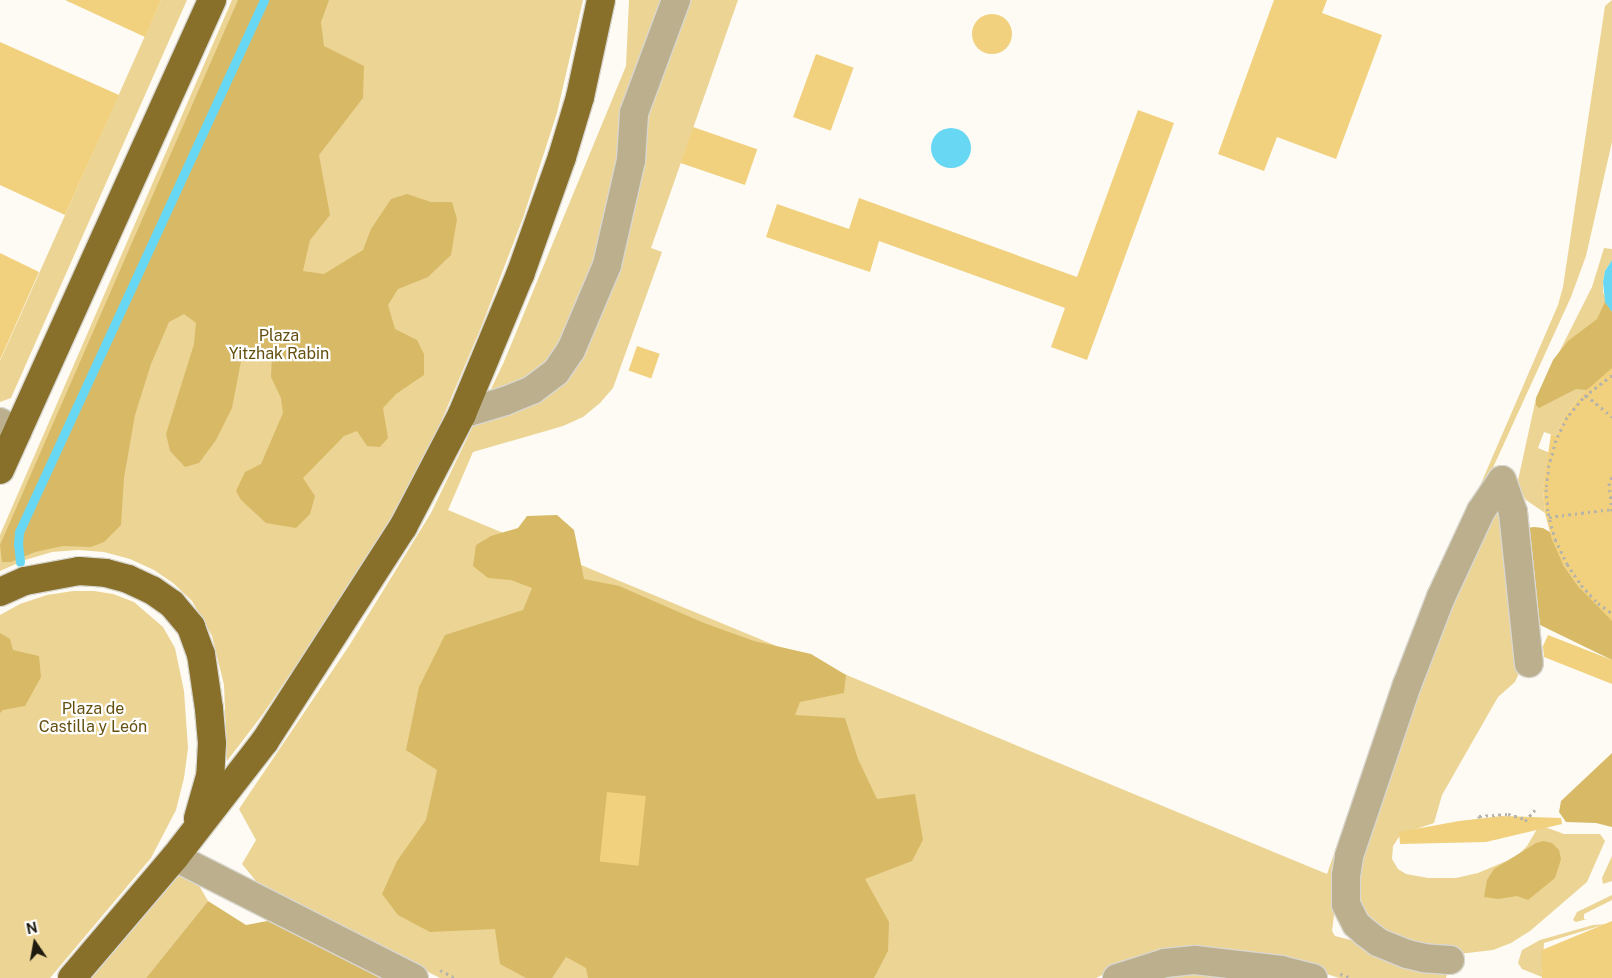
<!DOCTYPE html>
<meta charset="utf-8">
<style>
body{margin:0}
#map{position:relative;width:1612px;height:978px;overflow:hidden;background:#fdfbf4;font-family:"Public Sans",sans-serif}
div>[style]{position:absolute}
.green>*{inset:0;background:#ecd494}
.forest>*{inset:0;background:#d7b966}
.water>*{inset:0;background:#67d7f3}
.round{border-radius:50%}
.stream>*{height:9px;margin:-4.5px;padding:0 4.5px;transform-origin:4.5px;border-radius:4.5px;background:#67d7f3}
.building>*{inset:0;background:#f1d17e;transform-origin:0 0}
.path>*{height:3px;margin-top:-1.5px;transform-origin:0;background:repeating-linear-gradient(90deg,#b6b3ab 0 2.5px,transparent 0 6.5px)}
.roads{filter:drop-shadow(1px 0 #d9d7cf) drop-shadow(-1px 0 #d9d7cf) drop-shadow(0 1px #d9d7cf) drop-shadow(0 -1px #d9d7cf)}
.minor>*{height:28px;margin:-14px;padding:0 14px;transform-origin:14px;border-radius:14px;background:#bcaf8d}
.major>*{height:28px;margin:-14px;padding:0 14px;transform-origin:14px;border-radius:14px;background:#886f2a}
span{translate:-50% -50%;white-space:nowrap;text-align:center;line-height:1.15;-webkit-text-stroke:4.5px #fff;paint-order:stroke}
.park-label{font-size:16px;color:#655010}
.north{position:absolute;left:10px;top:918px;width:50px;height:50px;-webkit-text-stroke:4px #fff;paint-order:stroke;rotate:348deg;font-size:14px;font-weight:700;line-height:20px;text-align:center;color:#1e1a0e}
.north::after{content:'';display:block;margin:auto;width:18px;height:22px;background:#1e1a0e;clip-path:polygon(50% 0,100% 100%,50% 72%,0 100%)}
</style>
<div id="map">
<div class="green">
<i style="clip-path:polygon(161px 0,187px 0,11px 398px,0 402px,0 361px)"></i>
<i style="clip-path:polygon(232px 0,583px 0,557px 113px,523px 218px,482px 325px,441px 422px,398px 506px,364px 565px,263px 714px,227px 761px,224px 685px,212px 636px,192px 601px,173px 583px,154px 570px,130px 559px,104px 552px,78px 550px,52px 552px,25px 560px,0 571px,0 535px)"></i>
<i style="clip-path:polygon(629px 0,738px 0,651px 248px,662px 252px,613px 388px,600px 403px,583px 417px,563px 426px,473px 452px,448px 510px,1327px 874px,1388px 699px,1558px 305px,1563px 287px,1605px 6px,1612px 0,1612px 142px,1586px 256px,1571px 297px,1491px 472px,1337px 892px,1332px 931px,1335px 936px,1450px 965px,1446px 978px,1339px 978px,1306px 967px,1114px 969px,1096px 978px,440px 978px,260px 886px,242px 864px,256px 840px,239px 809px,349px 646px,431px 513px,503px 364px,626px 66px)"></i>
<i style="clip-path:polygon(1604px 248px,1612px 249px,1612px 260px,1605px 271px,1603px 282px,1603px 292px,1612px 312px,1612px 372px,1580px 396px,1565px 416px,1556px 436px,1544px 432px,1538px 448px,1550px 453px,1543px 489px,1545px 513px,1526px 500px,1517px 485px,1536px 398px,1592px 287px)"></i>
<i style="clip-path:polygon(1494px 513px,1504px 514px,1520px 664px,1519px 673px,1515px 682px,1498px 697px,1442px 795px,1434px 823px,1401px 834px,1393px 846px,1392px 859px,1398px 869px,1406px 874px,1428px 878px,1456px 878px,1478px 873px,1516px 857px,1527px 846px,1537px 829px,1545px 827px,1564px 834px,1600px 834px,1605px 841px,1587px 882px,1530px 931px,1511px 943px,1493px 950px,1450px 955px,1372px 929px,1352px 885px,1413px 687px)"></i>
<i style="clip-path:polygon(73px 591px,94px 591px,113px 594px,134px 602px,163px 627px,175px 648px,184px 691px,188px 748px,184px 778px,176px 810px,151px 858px,50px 978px,0 978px,0 615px,20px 604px,47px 595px)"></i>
<i style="clip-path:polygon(1612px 856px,1612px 881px,1603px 884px,1602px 878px)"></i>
<i style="clip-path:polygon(186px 863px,208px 901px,146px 978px,91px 978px)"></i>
<i style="clip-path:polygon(1612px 895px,1612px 900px,1584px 914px,1584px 919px,1587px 919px,1576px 922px,1573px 920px,1577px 912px)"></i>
<i style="clip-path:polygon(1606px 924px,1544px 943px,1542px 977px,1522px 969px,1518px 963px,1522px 950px,1540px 940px,1593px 925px)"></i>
<i style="clip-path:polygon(1168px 972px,1261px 978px,1143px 978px)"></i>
</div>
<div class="forest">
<i style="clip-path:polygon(238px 0,329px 0,321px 22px,324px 46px,364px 66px,363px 98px,319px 155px,330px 215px,310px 240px,303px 271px,324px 274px,363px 250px,371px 229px,391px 199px,407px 194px,431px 202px,452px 202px,457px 219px,451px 255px,428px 277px,398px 289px,388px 305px,395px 329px,417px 340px,424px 354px,424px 375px,396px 394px,383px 408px,388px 438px,380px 447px,367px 446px,357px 431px,344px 436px,303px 478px,315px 496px,310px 514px,296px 528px,266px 523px,241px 500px,236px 491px,245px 472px,261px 464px,283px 413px,281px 398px,271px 377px,272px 354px,257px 345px,242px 356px,232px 408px,216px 440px,199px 463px,185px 467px,170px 451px,166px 434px,194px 344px,196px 323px,184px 314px,169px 322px,151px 364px,135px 415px,124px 478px,121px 525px,104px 542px,91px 547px,63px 546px,35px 552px,11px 562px,2px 562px,0 545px)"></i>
<i style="clip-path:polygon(1605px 302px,1612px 312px,1612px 372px,1587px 390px,1576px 389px,1539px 408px,1536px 405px,1536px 398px,1553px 360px,1568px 341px,1597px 319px)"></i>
<i style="clip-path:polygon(557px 515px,574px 530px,584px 579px,619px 586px,704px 623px,754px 641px,811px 654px,846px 675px,844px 693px,800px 702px,795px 715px,845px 718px,858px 759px,877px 799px,915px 794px,923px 840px,912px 861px,865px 879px,889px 922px,888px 951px,874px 978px,588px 978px,586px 968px,566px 957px,552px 978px,526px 978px,500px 964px,495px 929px,430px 932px,398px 915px,382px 894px,397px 861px,426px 820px,437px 770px,406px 750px,419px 687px,445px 635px,523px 610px,532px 588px,511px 580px,488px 578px,473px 566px,476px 545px,491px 536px,518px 528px,527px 516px)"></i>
<i style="clip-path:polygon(1534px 527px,1543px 528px,1550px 532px,1564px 566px,1579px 587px,1612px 617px,1612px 660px,1538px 624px,1527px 528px)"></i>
<i style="clip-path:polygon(0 633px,10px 639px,13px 650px,39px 656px,41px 677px,25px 706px,3px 710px,0 713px)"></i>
<i style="clip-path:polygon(1612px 753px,1612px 827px,1596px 823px,1566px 822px,1559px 812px,1561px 801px)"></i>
<i style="clip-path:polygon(1543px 841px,1552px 843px,1559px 850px,1561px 859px,1555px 878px,1528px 900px,1517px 896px,1498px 899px,1484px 897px,1487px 880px,1494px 869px,1536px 843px)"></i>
<i style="clip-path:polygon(208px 901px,246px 925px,278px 919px,392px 978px,146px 978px)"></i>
</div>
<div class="water">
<i class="round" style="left:931px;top:128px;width:40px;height:40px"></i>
<i style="clip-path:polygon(1612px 260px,1612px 312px,1605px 302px,1603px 282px,1605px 271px)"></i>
</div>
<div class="stream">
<i style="left:20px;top:562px;width:18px;rotate:-96deg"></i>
<i style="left:18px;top:544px;width:12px;rotate:-85deg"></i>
<i style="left:19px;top:532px;width:586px;rotate:-65.27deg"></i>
</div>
<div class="building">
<i style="clip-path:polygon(65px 0,161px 0,145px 37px)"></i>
<i style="clip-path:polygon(1274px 0,1327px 0,1322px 13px,1382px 35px,1336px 159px,1277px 137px,1264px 171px,1218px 154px)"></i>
<i class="round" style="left:972px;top:14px;width:40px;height:40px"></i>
<i style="clip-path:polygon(0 42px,119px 95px,65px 215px,0 185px)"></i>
<i style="left:816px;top:54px;width:40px;height:67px;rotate:20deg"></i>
<i style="clip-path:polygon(1138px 110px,1174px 123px,1087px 360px,1051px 347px,1065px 308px,879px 241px,870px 272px,766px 237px,777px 204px,849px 229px,859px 198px,1077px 277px)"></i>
<i style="left:693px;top:127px;width:68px;height:38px;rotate:19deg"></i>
<i style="clip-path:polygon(0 253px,39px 272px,0 360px)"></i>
<i style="left:637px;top:346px;width:24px;height:26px;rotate:19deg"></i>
<i style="clip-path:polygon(1612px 368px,1612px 621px,1579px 587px,1564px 566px,1552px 540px,1545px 513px,1543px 489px,1551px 434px,1556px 436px,1565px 416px,1580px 396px)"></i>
<i style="clip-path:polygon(1548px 635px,1612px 660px,1612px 684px,1544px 657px,1543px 646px)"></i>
<i style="left:607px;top:792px;width:39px;height:70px;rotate:6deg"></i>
<i style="clip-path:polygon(1502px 816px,1561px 818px,1562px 824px,1486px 842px,1400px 844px,1399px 832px,1459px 821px)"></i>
<i style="clip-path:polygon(1612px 921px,1612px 978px,1542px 978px,1542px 950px)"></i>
</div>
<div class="path">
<i style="left:1612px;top:375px;width:37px;rotate:142deg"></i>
<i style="left:1583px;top:398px;width:25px;rotate:130deg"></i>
<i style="left:1567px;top:417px;width:25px;rotate:116deg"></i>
<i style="left:1556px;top:440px;width:26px;rotate:106deg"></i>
<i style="left:1549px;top:465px;width:24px;rotate:97deg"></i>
<i style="left:1546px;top:489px;width:24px;rotate:85deg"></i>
<i style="left:1548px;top:513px;width:27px;rotate:75deg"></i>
<i style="left:1555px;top:539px;width:28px;rotate:64deg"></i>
<i style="left:1567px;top:564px;width:25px;rotate:56deg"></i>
<i style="left:1581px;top:585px;width:25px;rotate:47deg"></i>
<i style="left:1598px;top:603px;width:17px;rotate:36deg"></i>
<i style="left:1586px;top:395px;width:34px;rotate:40deg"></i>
<i style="left:1612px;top:477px;width:7px;rotate:117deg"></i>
<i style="left:1609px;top:483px;width:28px;rotate:84deg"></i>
<i style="left:1549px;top:517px;width:64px;rotate:-7.2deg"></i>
<i style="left:1479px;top:818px;width:2px;rotate:-90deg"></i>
<i style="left:1479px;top:816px;width:29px;rotate:-4deg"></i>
<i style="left:1508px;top:814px;width:19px;rotate:16deg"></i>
<i style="left:1525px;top:821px;width:15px;rotate:-48deg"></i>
<i style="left:440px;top:970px;width:18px;rotate:27deg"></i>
<i style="left:1340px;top:974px;width:13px;rotate:18deg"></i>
</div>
<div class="roads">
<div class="minor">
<i style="left:462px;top:414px;width:45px;rotate:-16.8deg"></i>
<i style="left:505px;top:401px;width:29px;rotate:-22deg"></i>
<i style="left:532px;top:390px;width:30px;rotate:-37deg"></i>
<i style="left:556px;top:372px;width:27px;rotate:-56deg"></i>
<i style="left:571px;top:350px;width:92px;rotate:-67deg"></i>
<i style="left:607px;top:265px;width:108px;rotate:-77.1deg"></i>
<i style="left:631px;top:160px;width:47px;rotate:-86.3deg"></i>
<i style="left:634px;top:113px;width:121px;rotate:-69.6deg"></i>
<i style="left:0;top:422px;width:20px;rotate:30deg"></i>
<i style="left:175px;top:857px;width:268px;rotate:26.9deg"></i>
<i style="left:1450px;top:960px;width:26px;rotate:-176deg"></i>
<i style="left:1424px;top:958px;width:17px;rotate:-167deg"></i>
<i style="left:1407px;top:954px;width:31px;rotate:-158deg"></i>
<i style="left:1378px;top:942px;width:15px;rotate:-143deg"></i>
<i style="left:1366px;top:933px;width:13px;rotate:-138deg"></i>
<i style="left:1356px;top:924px;width:22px;rotate:-117deg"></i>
<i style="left:1346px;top:904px;width:28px;rotate:-90deg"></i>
<i style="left:1346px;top:876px;width:20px;rotate:-81deg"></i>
<i style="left:1349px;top:856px;width:181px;rotate:-71.3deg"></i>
<i style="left:1407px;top:685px;width:94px;rotate:-68.9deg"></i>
<i style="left:1441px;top:597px;width:95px;rotate:-65.1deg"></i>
<i style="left:1481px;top:511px;width:37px;rotate:-56deg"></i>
<i style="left:1502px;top:480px;width:34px;rotate:71deg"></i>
<i style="left:1513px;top:512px;width:152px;rotate:84deg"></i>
<i style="left:1117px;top:978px;width:50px;rotate:-17.4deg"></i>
<i style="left:1165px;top:963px;width:30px;rotate:-6deg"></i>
<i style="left:1195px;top:960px;width:87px;rotate:6.6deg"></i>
<i style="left:1281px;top:970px;width:33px;rotate:14deg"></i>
</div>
<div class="major">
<i style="left:0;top:470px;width:516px;rotate:-65.72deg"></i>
<i style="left:0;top:592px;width:27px;rotate:-24deg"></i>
<i style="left:25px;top:581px;width:55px;rotate:-10.5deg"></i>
<i style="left:79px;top:571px;width:27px;rotate:4deg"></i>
<i style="left:106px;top:573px;width:23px;rotate:15deg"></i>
<i style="left:128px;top:579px;width:26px;rotate:25deg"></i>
<i style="left:152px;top:590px;width:24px;rotate:35deg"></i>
<i style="left:172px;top:604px;width:30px;rotate:50deg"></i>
<i style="left:191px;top:627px;width:29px;rotate:70deg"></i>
<i style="left:201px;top:654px;width:56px;rotate:81.7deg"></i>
<i style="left:209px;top:709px;width:34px;rotate:85deg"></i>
<i style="left:212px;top:743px;width:33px;rotate:93deg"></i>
<i style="left:210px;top:776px;width:44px;rotate:105.9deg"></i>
<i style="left:72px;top:978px;width:159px;rotate:-49.6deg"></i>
<i style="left:175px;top:857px;width:147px;rotate:-52.2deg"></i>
<i style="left:265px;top:741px;width:255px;rotate:-57.2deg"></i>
<i style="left:403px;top:527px;width:127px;rotate:-62.4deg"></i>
<i style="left:462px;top:414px;width:151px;rotate:-67.4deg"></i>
<i style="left:520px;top:275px;width:125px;rotate:-70.4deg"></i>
<i style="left:562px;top:157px;width:63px;rotate:-73.3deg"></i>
<i style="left:580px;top:97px;width:99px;rotate:-77.8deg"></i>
</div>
</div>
<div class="park-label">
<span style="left:279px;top:345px">Plaza<br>Yitzhak Rabin</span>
<span style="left:93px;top:718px">Plaza de<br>Castilla y León</span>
</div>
<div class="north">N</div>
</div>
